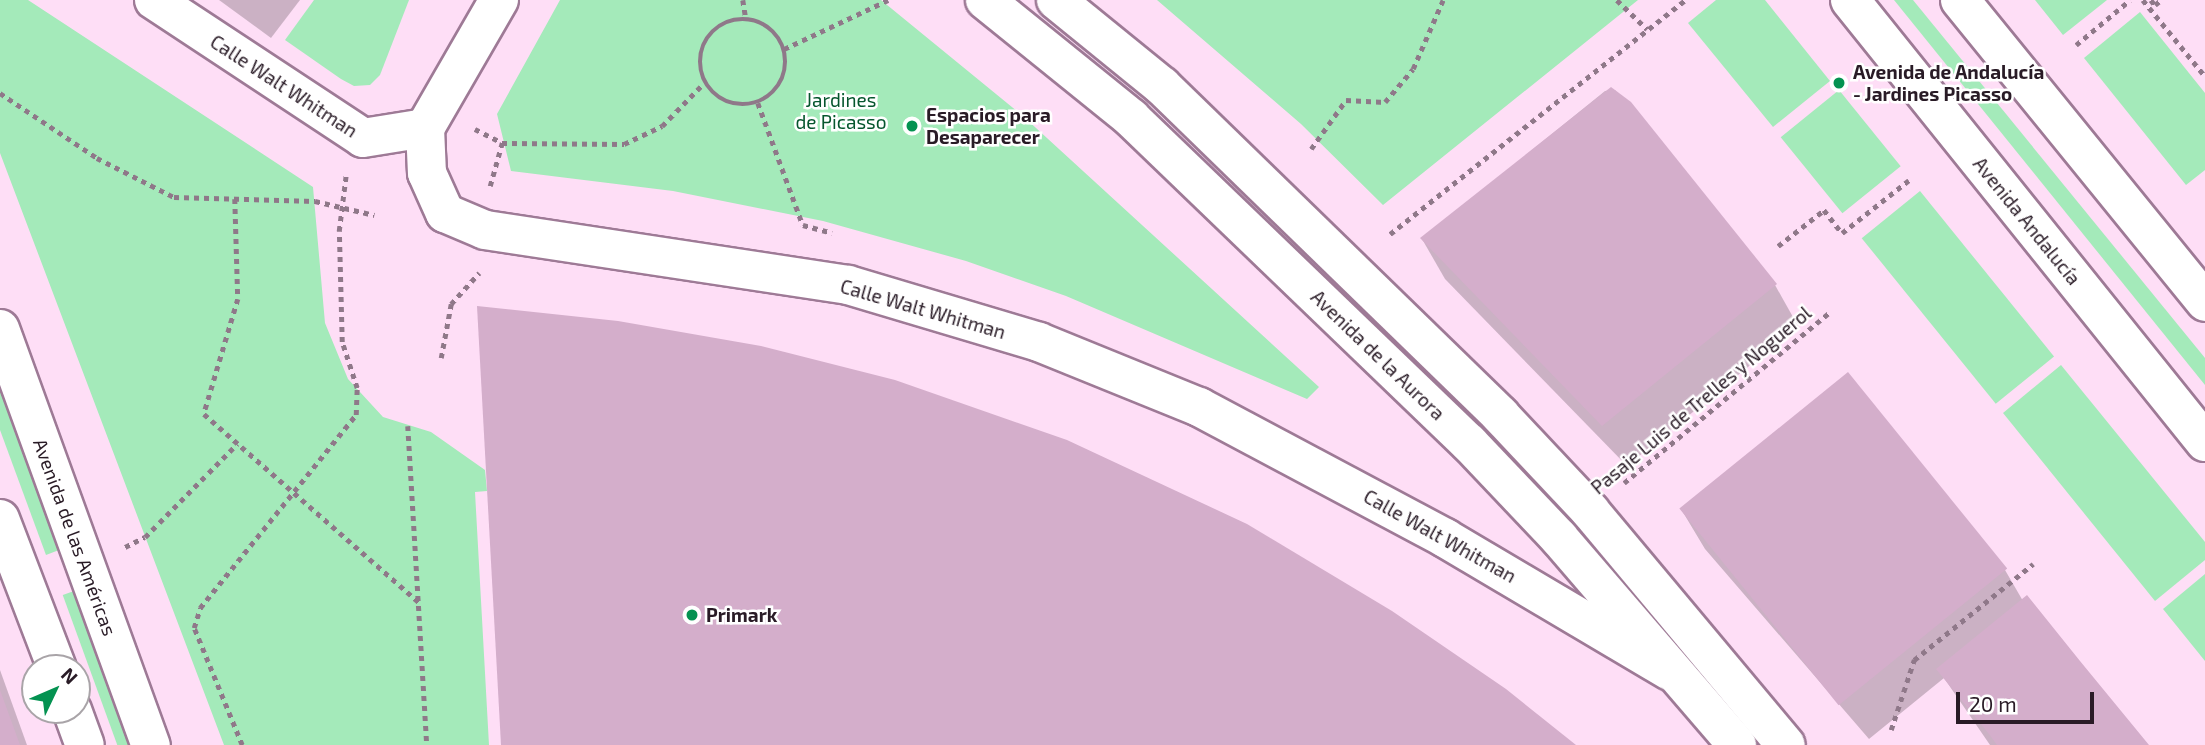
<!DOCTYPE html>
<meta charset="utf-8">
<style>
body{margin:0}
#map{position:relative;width:2205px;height:745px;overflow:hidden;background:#fedef6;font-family:"Exo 2",sans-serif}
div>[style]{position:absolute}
.green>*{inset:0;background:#a4eaba;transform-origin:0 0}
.shadow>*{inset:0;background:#0003}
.building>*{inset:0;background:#d4aecb;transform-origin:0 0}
.path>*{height:4.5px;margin-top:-2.25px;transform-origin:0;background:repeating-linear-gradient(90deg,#8f7889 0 5px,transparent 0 10px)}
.path>.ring{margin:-2.25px;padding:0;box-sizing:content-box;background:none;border:4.5px solid #8f7889;border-radius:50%}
.roads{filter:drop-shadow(2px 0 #9e7a96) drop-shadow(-2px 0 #9e7a96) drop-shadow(0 2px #9e7a96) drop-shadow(0 -2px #9e7a96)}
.minor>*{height:38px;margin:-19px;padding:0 19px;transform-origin:19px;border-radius:19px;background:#fff}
.major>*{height:38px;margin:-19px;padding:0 19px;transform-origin:19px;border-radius:19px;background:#fff}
.dots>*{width:19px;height:19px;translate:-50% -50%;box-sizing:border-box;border:4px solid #fff;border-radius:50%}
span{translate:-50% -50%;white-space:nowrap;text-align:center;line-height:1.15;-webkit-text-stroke:5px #fff;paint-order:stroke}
.poi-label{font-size:19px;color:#291b26;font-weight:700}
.left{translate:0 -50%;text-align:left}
.street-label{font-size:19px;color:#291b26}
.park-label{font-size:19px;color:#06562e}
.north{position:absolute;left:21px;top:654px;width:70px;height:70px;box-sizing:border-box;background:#fff;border:2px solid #a9a4a8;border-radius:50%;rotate:46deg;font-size:19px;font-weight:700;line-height:28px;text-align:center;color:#291b26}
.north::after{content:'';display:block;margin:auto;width:24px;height:32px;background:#049251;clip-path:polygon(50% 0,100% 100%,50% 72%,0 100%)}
.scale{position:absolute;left:1956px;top:692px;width:138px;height:32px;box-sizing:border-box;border:4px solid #291b26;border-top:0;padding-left:9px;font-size:21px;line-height:24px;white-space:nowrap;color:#291b26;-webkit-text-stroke:5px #fff;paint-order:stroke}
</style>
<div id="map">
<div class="green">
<i style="clip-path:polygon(0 0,28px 0,313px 187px,325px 323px,348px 379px,383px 417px,431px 432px,485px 470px,487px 491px,475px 492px,489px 745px,224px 745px,0 153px)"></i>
<i style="clip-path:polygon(314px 0,409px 0,380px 75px,370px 85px,354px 86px,341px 79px,285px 40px)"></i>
<i style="clip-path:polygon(560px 0,881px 0,1024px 117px,1319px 387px,1307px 399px,1066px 296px,966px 261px,823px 221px,673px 191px,511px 171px,497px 114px)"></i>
<i style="clip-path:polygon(1157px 0,1638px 0,1383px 205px,1301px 124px)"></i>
<i style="clip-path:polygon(1716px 0,1765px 0,1830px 81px,1773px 127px,1688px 23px)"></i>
<i style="clip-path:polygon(1894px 0,1913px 0,2205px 358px,2205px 385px)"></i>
<i style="clip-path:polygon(2035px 0,2107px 0,2063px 35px)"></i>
<i style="clip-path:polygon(2140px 12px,2205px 93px,2205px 170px,2186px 185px,2084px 58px)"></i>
<i style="left:1839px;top:90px;width:98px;height:75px;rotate:51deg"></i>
<i style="left:1920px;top:191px;width:213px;height:75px;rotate:51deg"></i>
<i style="clip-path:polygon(2061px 365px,2205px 542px,2205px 560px,2155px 601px,2003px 413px)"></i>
<i style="clip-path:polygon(0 388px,59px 550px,46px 555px,0 430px)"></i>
<i style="clip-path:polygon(2205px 574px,2205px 661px,2163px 609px)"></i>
<i style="left:74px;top:591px;width:164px;height:12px;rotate:70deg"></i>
</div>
<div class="shadow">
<i style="clip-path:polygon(219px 0,300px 0,271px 38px)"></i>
<i style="clip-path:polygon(1615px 90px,1775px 285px,1798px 326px,1627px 466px,1445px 279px,1422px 239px,1605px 91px)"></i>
<i style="clip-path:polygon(1847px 375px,2005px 570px,2023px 601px,2146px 745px,1990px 745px,1944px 678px,1869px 739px,1705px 549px,1681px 509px)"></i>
<i style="clip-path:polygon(0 670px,27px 745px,0 745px)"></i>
</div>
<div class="building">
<i style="clip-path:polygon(1611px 87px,1631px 102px,1777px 284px,1602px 426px,1420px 238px)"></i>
<i style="clip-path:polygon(477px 306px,618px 321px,761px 346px,895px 380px,1067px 440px,1247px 524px,1392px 611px,1506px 689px,1576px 745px,501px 745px)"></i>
<i style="left:1848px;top:372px;width:253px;height:217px;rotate:51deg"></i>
<i style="clip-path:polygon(2027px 595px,2080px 661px,2149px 745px,1997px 745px,1989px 734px,1936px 669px)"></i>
<i style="clip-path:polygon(0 690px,20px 745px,0 745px)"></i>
</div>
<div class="path">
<i style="left:743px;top:0;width:20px;rotate:81deg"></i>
<i style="left:1617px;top:0;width:42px;rotate:44deg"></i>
<i style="left:2143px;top:0;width:98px;rotate:50.8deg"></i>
<i style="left:2151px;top:0;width:6px;rotate:51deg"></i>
<i style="left:2155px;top:5px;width:8px;rotate:-40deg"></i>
<i class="ring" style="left:700px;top:19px;width:81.5px;height:81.5px"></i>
<i style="left:2076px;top:45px;width:70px;rotate:-39.8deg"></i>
<i style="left:784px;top:49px;width:115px;rotate:-25.2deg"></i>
<i style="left:0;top:93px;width:117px;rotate:33.8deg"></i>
<i style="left:97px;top:158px;width:86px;rotate:26.9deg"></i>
<i style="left:174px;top:197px;width:141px;rotate:1.6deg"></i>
<i style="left:315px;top:201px;width:61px;rotate:13.3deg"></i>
<i style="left:758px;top:103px;width:130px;rotate:69.8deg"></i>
<i style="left:803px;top:225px;width:30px;rotate:15deg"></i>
<i style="left:475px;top:129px;width:30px;rotate:27deg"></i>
<i style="left:1311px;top:149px;width:60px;rotate:-54.5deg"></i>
<i style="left:1346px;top:100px;width:39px;rotate:3deg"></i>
<i style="left:1385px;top:102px;width:43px;rotate:-49.7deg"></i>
<i style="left:1413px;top:69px;width:75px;rotate:-66.5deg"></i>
<i style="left:490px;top:186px;width:45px;rotate:-74.4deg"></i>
<i style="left:502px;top:143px;width:122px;rotate:0.5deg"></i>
<i style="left:624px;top:144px;width:42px;rotate:-25.3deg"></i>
<i style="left:662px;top:126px;width:60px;rotate:-45.7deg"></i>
<i style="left:235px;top:199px;width:100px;rotate:88.3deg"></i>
<i style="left:238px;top:299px;width:120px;rotate:106.5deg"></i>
<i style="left:204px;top:414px;width:286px;rotate:41.2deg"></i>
<i style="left:1390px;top:234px;width:377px;rotate:-38.4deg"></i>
<i style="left:1778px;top:246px;width:58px;rotate:-38deg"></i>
<i style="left:1824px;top:210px;width:29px;rotate:52deg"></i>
<i style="left:1842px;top:233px;width:85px;rotate:-38.3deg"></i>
<i style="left:441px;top:358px;width:55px;rotate:-79.5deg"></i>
<i style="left:451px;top:304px;width:42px;rotate:-47.9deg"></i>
<i style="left:408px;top:426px;width:320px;rotate:86.6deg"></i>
<i style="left:1624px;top:483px;width:269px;rotate:-39.7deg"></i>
<i style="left:125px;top:547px;width:22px;rotate:-27deg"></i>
<i style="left:145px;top:537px;width:131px;rotate:-45.3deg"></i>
<i style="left:1891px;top:730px;width:74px;rotate:-71.8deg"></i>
<i style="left:1914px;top:660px;width:153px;rotate:-38.9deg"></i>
<i style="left:242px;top:745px;width:126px;rotate:-112.3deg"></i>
<i style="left:194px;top:628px;width:21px;rotate:-73deg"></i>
<i style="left:200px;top:608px;width:248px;rotate:-51.1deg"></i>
<i style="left:356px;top:415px;width:27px;rotate:-88deg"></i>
<i style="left:357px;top:388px;width:48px;rotate:-108.1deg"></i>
<i style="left:342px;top:342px;width:111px;rotate:-91.5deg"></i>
<i style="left:339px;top:231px;width:56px;rotate:-82.9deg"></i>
</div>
<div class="roads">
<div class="minor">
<i style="left:154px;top:0;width:250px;rotate:33.4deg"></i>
<i style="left:363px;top:138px;width:63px;rotate:-9.2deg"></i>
<i style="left:425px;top:128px;width:45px;rotate:87.5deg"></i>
<i style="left:427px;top:173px;width:44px;rotate:65.8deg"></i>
<i style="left:445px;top:213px;width:43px;rotate:23deg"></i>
<i style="left:485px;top:230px;width:367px;rotate:8.6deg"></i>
<i style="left:848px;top:285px;width:199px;rotate:16.6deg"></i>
<i style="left:1039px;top:342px;width:173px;rotate:22.1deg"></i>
<i style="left:1199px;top:407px;width:279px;rotate:28deg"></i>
<i style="left:1445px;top:538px;width:261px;rotate:30.6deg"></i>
<i style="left:425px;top:128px;width:148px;rotate:-60deg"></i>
</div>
<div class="major">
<i style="left:985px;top:0;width:188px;rotate:38.9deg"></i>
<i style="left:1131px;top:118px;width:469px;rotate:43.9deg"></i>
<i style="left:1469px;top:443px;width:131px;rotate:46.5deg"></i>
<i style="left:1559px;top:538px;width:273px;rotate:49.3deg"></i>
<i style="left:1056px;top:0;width:136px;rotate:39.1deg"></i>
<i style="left:1162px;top:86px;width:472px;rotate:44.2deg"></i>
<i style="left:1500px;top:415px;width:132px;rotate:46.8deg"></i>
<i style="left:1590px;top:511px;width:305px;rotate:50.1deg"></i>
<i style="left:1850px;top:0;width:567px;rotate:51.23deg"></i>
<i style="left:1960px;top:0;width:389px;rotate:50.9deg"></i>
<i style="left:0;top:329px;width:443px;rotate:70.1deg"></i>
<i style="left:0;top:519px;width:160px;rotate:69.1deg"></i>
<i style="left:72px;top:710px;width:37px;rotate:70deg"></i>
</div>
</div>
<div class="dots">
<i style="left:1839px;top:83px;background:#049251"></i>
<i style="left:912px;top:126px;background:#049251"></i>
<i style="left:692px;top:615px;background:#049251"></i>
</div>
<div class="poi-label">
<span class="left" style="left:1853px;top:83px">Avenida de Andalucía<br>- Jardines Picasso</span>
<span class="left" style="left:926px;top:126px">Espacios para<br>Desaparecer</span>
<span class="left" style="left:706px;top:615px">Primark</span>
</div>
<div class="street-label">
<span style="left:284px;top:86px;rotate:33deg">Calle Walt Whitman</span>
<span style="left:2027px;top:221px;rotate:51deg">Avenida Andalucía</span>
<span style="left:923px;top:309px;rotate:16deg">Calle Walt Whitman</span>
<span style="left:1378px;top:355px;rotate:44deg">Avenida de la Aurora</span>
<span style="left:1701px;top:400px;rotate:-40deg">Pasaje Luis de Trelles y Noguerol</span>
<span style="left:1440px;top:536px;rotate:29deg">Calle Walt Whitman</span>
<span style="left:75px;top:537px;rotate:70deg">Avenida de las Américas</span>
</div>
<div class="park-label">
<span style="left:841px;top:111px">Jardines<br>de Picasso</span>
</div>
<div class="north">N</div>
<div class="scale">20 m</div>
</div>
